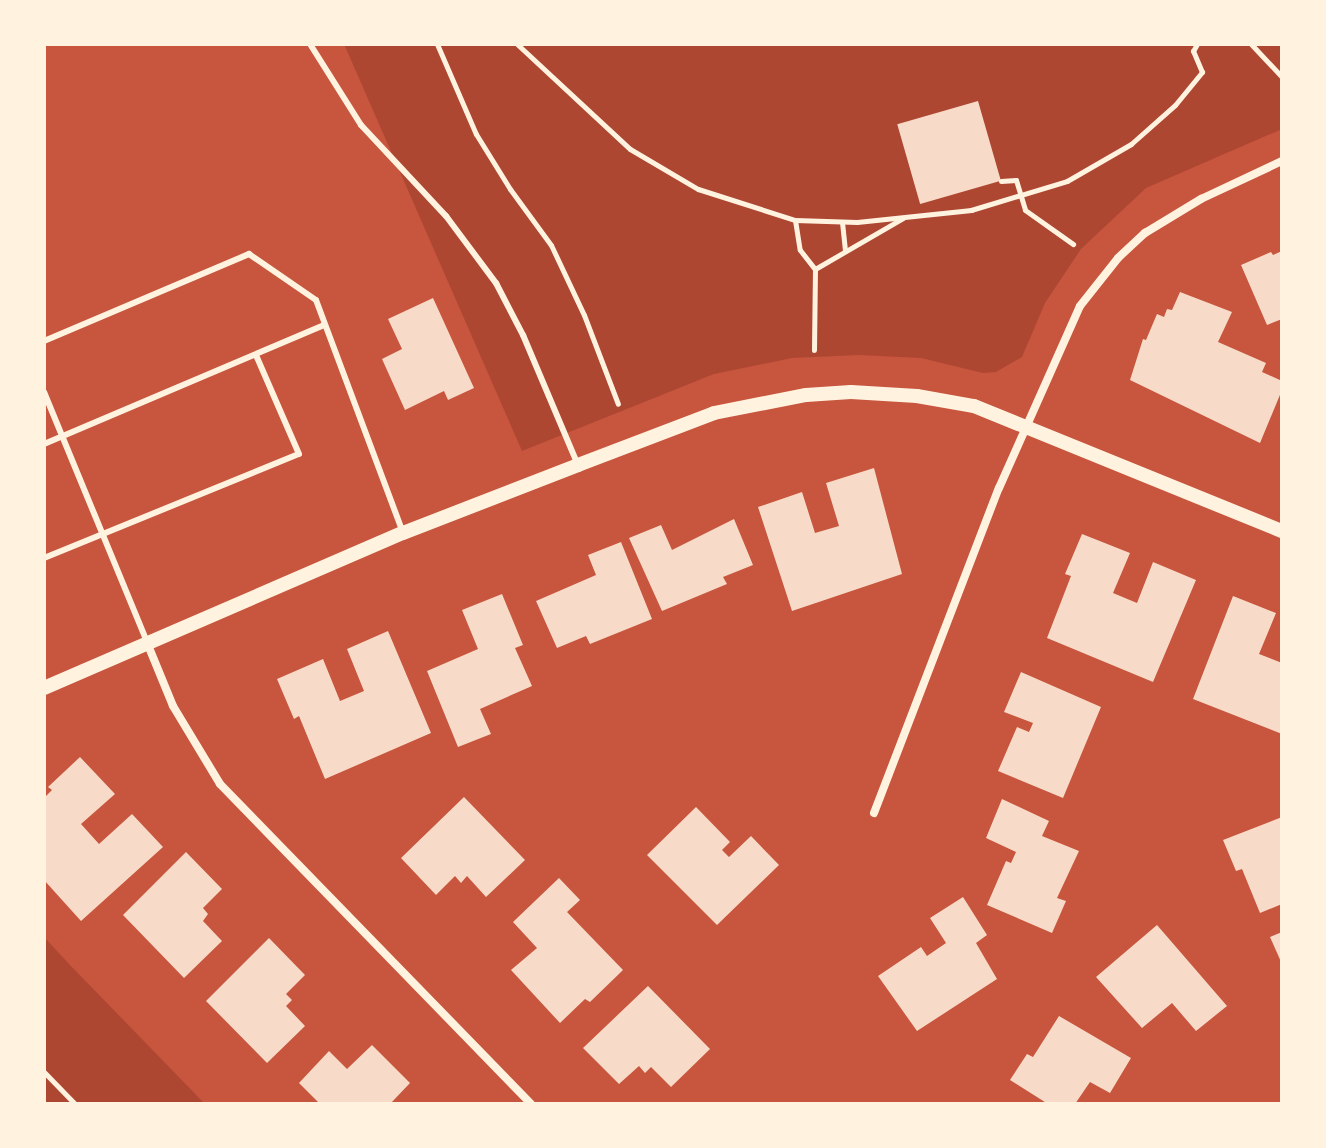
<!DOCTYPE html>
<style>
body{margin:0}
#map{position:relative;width:1326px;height:1148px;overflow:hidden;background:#c8553d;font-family:Poppins,sans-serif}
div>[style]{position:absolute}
.green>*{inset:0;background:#ae4732}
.building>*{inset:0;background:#f7dbc8;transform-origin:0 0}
.path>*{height:5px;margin:-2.5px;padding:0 2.5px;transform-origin:2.5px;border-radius:2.5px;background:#fff3e0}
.service>*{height:6px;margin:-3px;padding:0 3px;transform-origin:3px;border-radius:3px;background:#fff3e0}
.minor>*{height:8px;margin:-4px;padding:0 4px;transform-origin:4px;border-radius:4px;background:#fff3e0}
.tertiary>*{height:14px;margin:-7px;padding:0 7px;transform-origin:7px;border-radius:7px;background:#fff3e0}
span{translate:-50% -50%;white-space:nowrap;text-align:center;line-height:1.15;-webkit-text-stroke:6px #fff3e0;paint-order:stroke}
.frame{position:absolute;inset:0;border:46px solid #fff3e0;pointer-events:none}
</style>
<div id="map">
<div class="green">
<i style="clip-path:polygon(344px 44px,1282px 44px,1282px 129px,1146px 188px,1081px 249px,1045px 303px,1022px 357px,996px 372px,983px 373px,921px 358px,859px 355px,792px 358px,714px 374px,522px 451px)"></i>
<i style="clip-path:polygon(44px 937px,70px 965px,205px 1104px,44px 1104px)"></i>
</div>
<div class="building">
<i style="left:978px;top:101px;width:83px;height:84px;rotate:74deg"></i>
<i style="clip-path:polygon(1282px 251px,1282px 319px,1267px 325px,1241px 265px,1271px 252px,1273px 255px)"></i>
<i style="clip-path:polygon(1180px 292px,1232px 312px,1218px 342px,1266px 363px,1262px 372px,1282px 381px,1282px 390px,1260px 443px,1130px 380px,1143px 339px,1146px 340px,1157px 314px,1164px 317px,1167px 309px,1172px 310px)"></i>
<i style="clip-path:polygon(433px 298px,474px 388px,448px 400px,444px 391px,405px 410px,382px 359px,402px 349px,388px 319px)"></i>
<i style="clip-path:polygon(874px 468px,902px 574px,792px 611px,758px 507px,802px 492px,815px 533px,839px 526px,826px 483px)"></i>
<i style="clip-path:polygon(734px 519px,753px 565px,723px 577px,727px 584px,662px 611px,629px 538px,661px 525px,672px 550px)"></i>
<i style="clip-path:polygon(1082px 534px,1130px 553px,1113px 593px,1137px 603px,1153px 562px,1196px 580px,1153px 682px,1047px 638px,1071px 576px,1065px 574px)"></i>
<i style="clip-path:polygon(621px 542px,652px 619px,590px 644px,586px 636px,557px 648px,536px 601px,596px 575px,588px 555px)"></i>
<i style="clip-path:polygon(502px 594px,523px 645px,515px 648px,532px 686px,480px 709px,491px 734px,458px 747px,427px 671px,478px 649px,462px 610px)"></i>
<i style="clip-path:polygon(1233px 596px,1276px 613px,1259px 654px,1282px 663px,1282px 734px,1193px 699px)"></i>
<i style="clip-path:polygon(388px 631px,431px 733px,325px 779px,299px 716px,294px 719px,277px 679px,323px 659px,340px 701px,364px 691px,347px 649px)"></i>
<i style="clip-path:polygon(1021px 672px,1101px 707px,1063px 798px,998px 771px,1017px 727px,1029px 732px,1033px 723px,1004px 712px)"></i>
<i style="clip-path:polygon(80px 757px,115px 794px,81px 824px,99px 844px,132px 814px,163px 847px,81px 921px,44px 880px,44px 798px,52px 790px,48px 787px)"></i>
<i style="clip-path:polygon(464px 797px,525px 860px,486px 897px,467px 876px,461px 883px,455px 876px,436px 895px,401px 858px)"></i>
<i style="clip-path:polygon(1002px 799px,1049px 821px,1042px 836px,1079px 851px,1057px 898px,1066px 901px,1052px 933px,987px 905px,1006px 861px,1011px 863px,1016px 852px,986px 838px)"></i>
<i style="clip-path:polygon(696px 807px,730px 842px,722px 850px,729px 857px,751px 836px,779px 865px,717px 925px,647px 855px)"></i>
<i style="clip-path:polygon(1282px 817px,1282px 904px,1260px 913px,1242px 869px,1236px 871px,1223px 840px)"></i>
<i style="clip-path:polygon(186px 852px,222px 889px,203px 908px,208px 914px,203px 921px,222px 941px,184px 978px,123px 915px)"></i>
<i style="clip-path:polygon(559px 878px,580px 900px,567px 912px,623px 970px,590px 1002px,585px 999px,560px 1023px,511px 970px,537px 948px,513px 922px)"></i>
<i style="clip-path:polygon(963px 897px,987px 935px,976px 943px,997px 979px,917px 1031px,878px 976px,921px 947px,927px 956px,946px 943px,930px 918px)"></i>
<i style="clip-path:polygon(1157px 925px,1227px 1006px,1196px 1031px,1172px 1003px,1142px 1028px,1096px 977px)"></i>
<i style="clip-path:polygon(1282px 932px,1282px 964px,1270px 937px)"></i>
<i style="clip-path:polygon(269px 938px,305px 975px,286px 994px,292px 1000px,286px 1006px,305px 1026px,267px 1063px,206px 1001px)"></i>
<i style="clip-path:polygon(648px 986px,710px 1049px,671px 1087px,651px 1067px,645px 1073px,639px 1066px,619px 1084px,583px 1048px)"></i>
<i style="clip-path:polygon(1059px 1016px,1131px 1058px,1110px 1093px,1090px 1082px,1075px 1104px,1048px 1104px,1010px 1080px,1027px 1054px,1033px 1057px)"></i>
<i style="clip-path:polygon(372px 1045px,410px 1083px,390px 1104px,320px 1104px,299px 1083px,329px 1051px,347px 1069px)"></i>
</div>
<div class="path">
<i style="left:437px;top:44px;width:98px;rotate:66.6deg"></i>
<i style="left:476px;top:134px;width:65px;rotate:58.3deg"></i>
<i style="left:510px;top:189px;width:69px;rotate:53.8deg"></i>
<i style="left:551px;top:245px;width:77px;rotate:64.8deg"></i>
<i style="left:584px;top:315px;width:95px;rotate:69.1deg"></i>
<i style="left:517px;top:44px;width:154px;rotate:42.9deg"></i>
<i style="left:630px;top:149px;width:79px;rotate:30.5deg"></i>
<i style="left:698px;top:189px;width:102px;rotate:17.7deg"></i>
<i style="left:795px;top:220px;width:62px;rotate:1.8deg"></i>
<i style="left:857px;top:222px;width:115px;rotate:-6deg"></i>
<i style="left:971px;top:210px;width:100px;rotate:-16.8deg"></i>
<i style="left:1067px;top:181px;width:74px;rotate:-30deg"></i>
<i style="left:1131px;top:144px;width:59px;rotate:-41.6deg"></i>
<i style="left:1175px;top:105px;width:43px;rotate:-50.7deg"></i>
<i style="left:1202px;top:72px;width:23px;rotate:-113deg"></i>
<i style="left:1193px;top:51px;width:8px;rotate:-60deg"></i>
<i style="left:1251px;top:44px;width:45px;rotate:46.8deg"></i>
<i style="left:1001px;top:181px;width:15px;rotate:-4deg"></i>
<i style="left:1016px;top:180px;width:31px;rotate:73deg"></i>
<i style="left:1025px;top:210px;width:59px;rotate:35.3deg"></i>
<i style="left:795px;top:220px;width:30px;rotate:81deg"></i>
<i style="left:800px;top:250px;width:24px;rotate:52deg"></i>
<i style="left:842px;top:222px;width:29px;rotate:84deg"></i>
<i style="left:814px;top:350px;width:81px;rotate:-89.3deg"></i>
<i style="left:815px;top:269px;width:102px;rotate:-30.1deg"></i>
<i style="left:44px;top:1072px;width:45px;rotate:45.9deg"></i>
</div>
<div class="service">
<i style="left:310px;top:44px;width:96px;rotate:57.8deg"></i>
<i style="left:361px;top:125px;width:125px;rotate:47deg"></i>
<i style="left:446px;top:216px;width:84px;rotate:53.3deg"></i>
<i style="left:496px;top:283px;width:59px;rotate:62.6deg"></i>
<i style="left:523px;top:335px;width:141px;rotate:67.1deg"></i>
<i style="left:44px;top:341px;width:223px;rotate:-23deg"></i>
<i style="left:249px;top:254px;width:81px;rotate:34.5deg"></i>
<i style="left:316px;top:300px;width:249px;rotate:69.5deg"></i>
<i style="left:44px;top:392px;width:273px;rotate:67.6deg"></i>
<i style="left:44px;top:444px;width:305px;rotate:-23deg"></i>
<i style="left:44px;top:558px;width:275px;rotate:-22.2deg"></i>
<i style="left:299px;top:454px;width:108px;rotate:-113.5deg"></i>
</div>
<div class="minor">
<i style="left:148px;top:645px;width:66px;rotate:67.7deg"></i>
<i style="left:173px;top:706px;width:91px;rotate:58.9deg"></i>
<i style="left:220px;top:784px;width:446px;rotate:45.8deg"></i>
<i style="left:874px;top:813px;width:348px;rotate:-69deg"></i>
<i style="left:999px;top:488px;width:199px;rotate:-66deg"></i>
<i style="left:1080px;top:306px;width:61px;rotate:-51.6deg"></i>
<i style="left:1118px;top:258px;width:37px;rotate:-43deg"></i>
<i style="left:1145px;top:233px;width:66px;rotate:-31.3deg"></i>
<i style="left:1201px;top:199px;width:89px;rotate:-25.1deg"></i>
</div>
<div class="tertiary">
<i style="left:44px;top:688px;width:391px;rotate:-23.4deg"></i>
<i style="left:403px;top:533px;width:188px;rotate:-21.2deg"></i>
<i style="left:578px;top:465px;width:146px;rotate:-20.9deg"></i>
<i style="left:714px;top:413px;width:94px;rotate:-11.1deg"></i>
<i style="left:806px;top:395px;width:45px;rotate:-3.8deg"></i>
<i style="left:851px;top:392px;width:66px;rotate:3.5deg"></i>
<i style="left:917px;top:396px;width:58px;rotate:10deg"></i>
<i style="left:974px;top:406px;width:332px;rotate:22.1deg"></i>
</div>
<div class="frame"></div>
</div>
